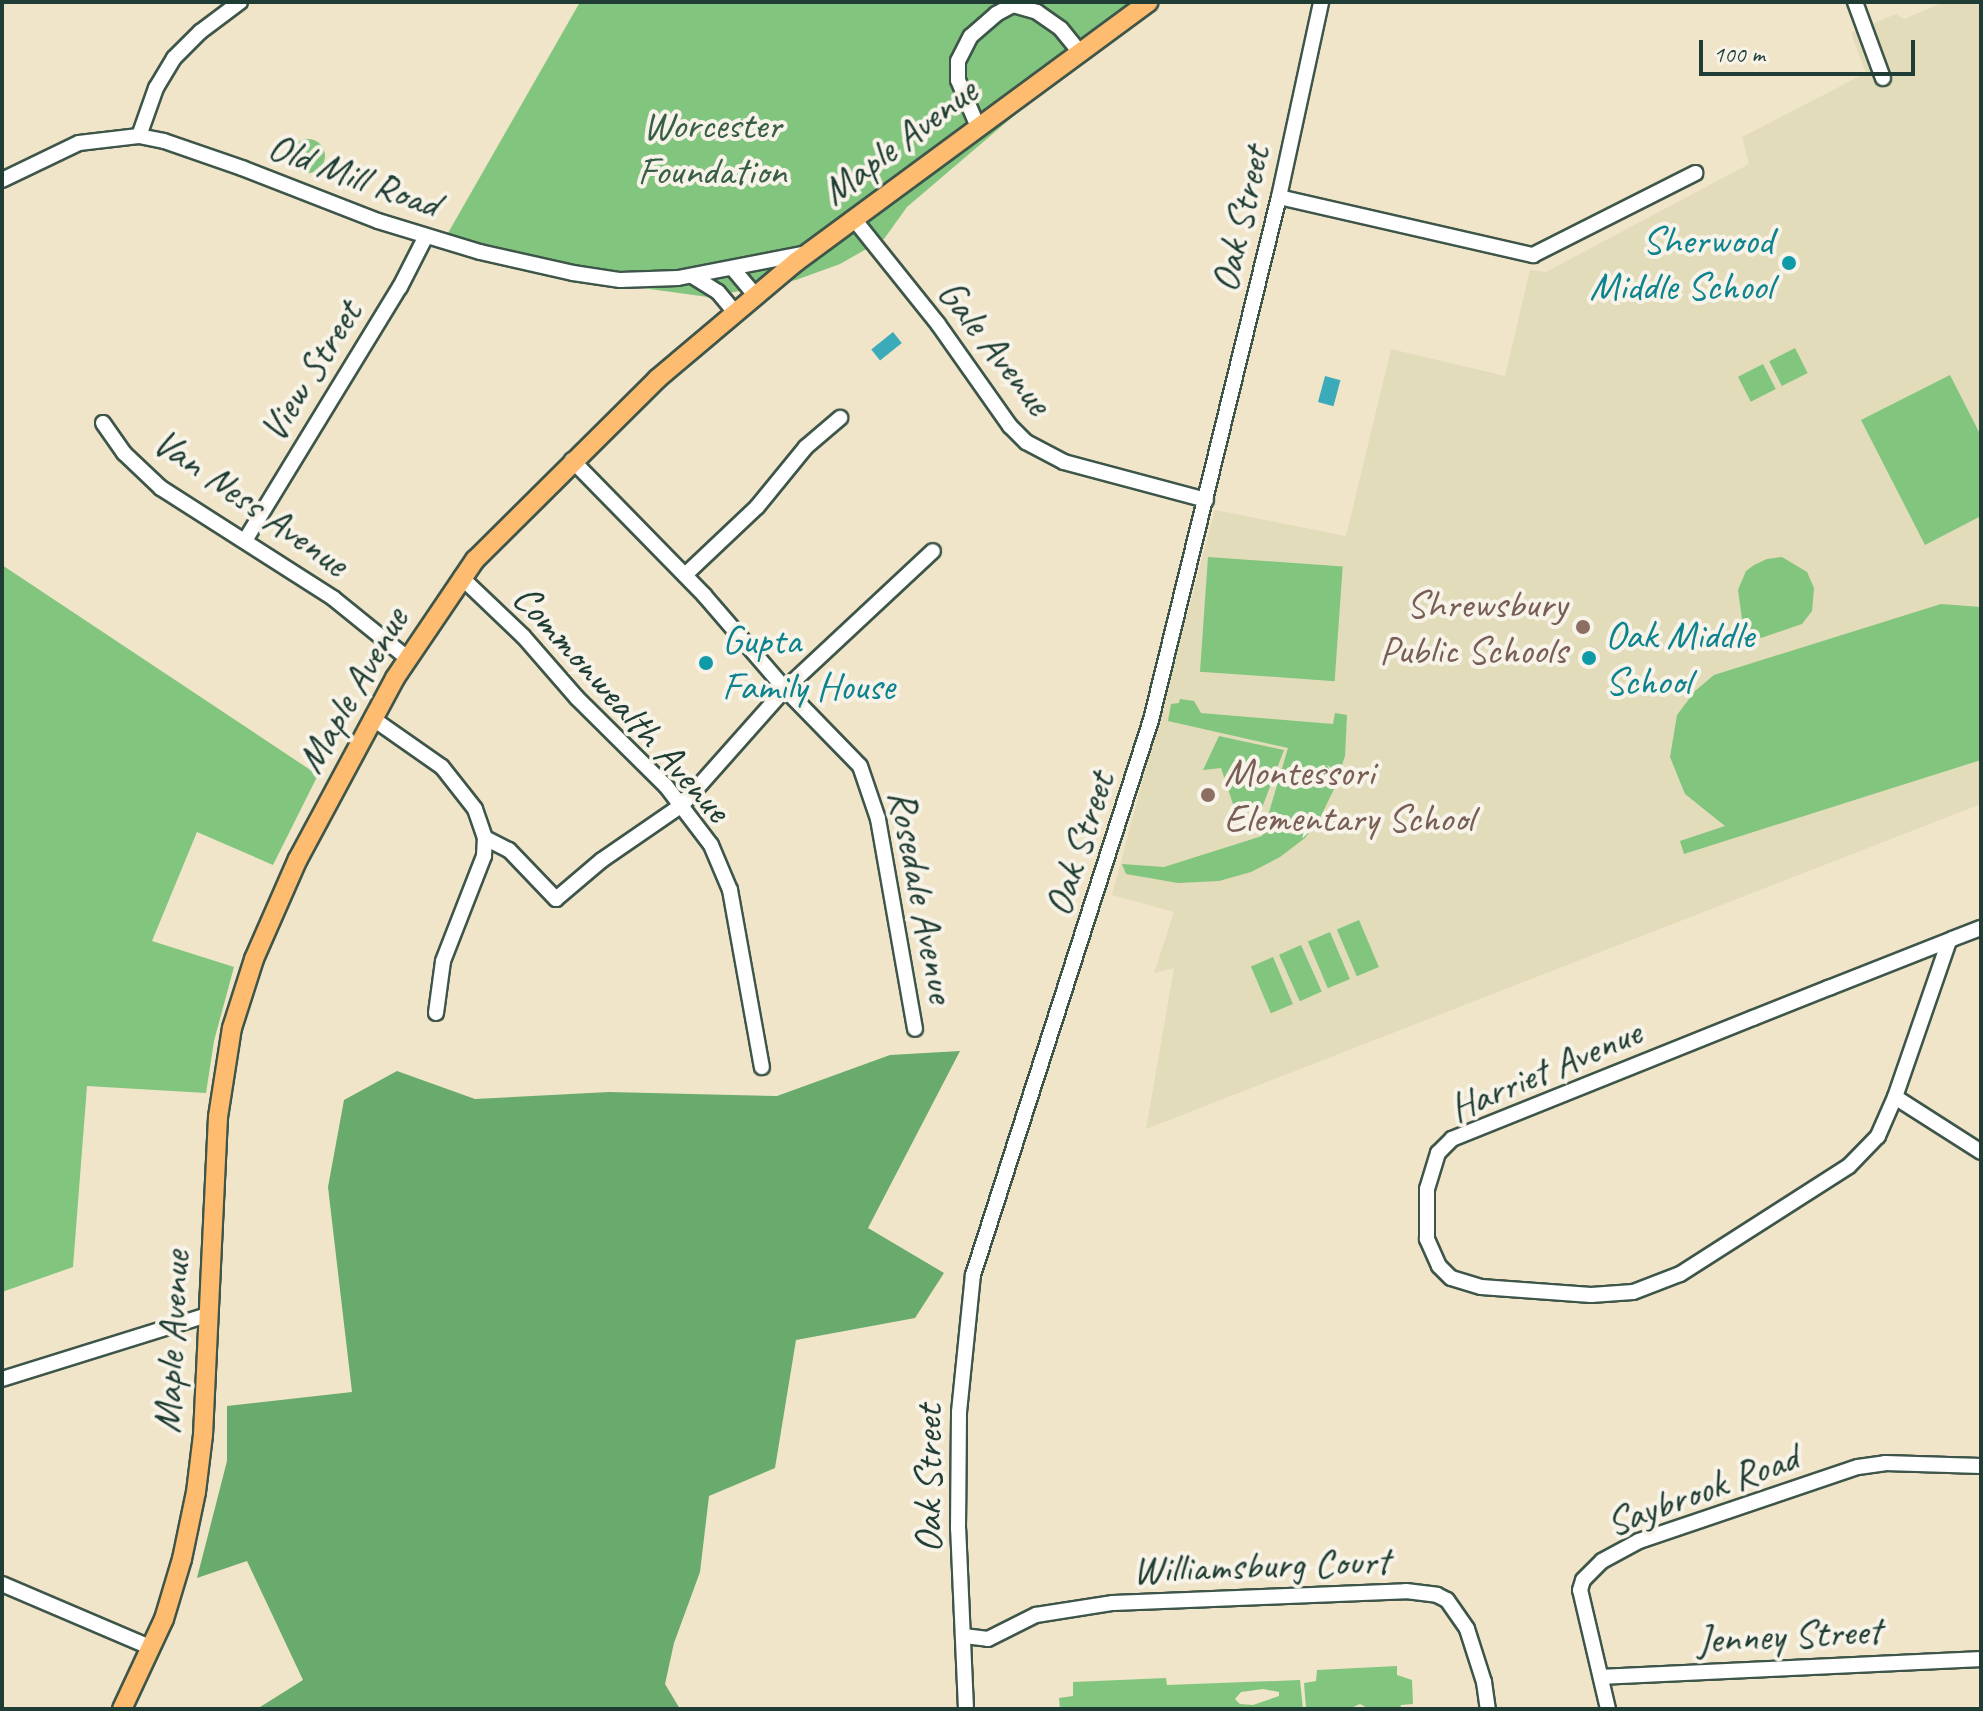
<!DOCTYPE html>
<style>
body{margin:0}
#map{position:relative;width:1983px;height:1711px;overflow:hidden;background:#f0e5c9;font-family:Caveat,sans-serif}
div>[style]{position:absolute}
.built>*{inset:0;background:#e2dcba}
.green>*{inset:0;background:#82c57e;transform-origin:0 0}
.round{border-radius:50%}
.forest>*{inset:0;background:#69aa6d}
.water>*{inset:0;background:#3cabb9;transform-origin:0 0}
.roads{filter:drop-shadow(2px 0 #3e564a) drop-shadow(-2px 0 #3e564a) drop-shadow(0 2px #3e564a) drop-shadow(0 -2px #3e564a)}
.minor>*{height:14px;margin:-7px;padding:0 7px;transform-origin:7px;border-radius:7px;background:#fff}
.major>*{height:18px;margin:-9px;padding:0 9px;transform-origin:9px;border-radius:9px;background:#febc70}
.dots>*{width:22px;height:22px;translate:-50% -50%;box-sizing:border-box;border:4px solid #f7f3e8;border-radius:50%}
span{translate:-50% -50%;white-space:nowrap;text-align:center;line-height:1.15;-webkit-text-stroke:8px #f7f3e8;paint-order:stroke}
.park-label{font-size:40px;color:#385f46}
.street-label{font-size:40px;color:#1f3d34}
.culture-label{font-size:40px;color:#0d838f}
.right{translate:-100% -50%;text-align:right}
.left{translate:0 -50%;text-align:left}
.education-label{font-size:40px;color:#785e54}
.frame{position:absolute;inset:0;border:4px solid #1f3d34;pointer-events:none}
.scale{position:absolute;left:1699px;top:40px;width:216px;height:36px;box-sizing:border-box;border:4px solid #1f3d34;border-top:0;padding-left:10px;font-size:24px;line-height:28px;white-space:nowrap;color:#1f3d34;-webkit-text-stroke:6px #f7f3e8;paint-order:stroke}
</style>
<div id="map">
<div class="built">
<i style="clip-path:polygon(1944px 2px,1981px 2px,1981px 804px,1146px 1129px,1174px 968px,1154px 973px,1174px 912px,1112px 895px,1215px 510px,1346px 536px,1391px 349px,1505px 376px,1530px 270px,1546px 272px,1749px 164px,1742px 137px,1866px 73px,1851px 33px,1896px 14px,1904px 19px)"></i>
</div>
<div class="green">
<i style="clip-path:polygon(580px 2px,1147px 2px,907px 207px,884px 239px,840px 264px,796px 280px,708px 297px,540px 274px,440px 247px)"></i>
<i class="round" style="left:291px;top:139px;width:34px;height:34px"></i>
<i style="left:1795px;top:348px;width:28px;height:29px;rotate:63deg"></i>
<i style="left:1763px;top:364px;width:28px;height:28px;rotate:63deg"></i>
<i style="clip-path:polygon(1950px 375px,1981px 436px,1981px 516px,1925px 545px,1861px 420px)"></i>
<i style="left:1208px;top:557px;width:135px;height:115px;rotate:4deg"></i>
<i style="clip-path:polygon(1782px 557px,1807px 572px,1814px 588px,1812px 611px,1802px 624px,1761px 638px,1743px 626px,1738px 590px,1746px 571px,1754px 565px,1767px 559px)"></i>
<i style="clip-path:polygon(2px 565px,318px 775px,273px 865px,197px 832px,152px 941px,234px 967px,214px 1041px,206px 1093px,87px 1086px,73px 1267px,2px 1292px)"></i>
<i style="clip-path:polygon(1941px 604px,1981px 607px,1981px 760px,1684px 854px,1680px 841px,1725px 826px,1685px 794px,1670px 757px,1677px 715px,1695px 691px,1714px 675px)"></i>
<i style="clip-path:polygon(1180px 699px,1194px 701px,1201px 713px,1333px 724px,1335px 713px,1347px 715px,1345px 756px,1334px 789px,1320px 818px,1305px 838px,1280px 857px,1251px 872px,1219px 881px,1178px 883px,1126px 874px,1122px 864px,1164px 867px,1262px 836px,1288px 748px,1168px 721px,1171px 704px,1179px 703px)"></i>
<i style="clip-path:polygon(1219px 736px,1284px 750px,1260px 813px,1247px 801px,1233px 804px,1221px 768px,1203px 770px)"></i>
<i style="left:1359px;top:920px;width:51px;height:24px;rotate:67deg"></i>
<i style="left:1330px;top:932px;width:51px;height:24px;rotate:67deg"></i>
<i style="left:1301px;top:945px;width:51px;height:24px;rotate:66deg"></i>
<i style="left:1273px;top:957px;width:51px;height:24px;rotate:67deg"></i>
<i style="clip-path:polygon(1397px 1666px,1397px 1675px,1412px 1680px,1413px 1704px,1401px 1705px,1400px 1709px,1369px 1709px,1360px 1704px,1349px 1709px,1306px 1709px,1304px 1683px,1316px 1681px,1317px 1670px)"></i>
<i style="clip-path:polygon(evenodd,1166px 1678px,1167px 1685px,1300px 1680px,1303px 1709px,1060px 1709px,1059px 1698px,1073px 1696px,1073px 1682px,1166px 1678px,1263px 1689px,1279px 1692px,1279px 1696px,1253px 1705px,1240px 1704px,1235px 1699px,1241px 1692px,1263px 1689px)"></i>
</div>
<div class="forest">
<i style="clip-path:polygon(960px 1051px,868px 1228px,944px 1273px,915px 1318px,796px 1340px,775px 1468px,709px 1496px,700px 1572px,674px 1643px,665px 1684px,680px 1709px,257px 1709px,303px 1680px,247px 1561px,197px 1578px,227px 1461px,227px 1406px,352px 1392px,328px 1187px,344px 1100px,397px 1071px,475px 1099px,609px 1092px,777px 1096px,890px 1055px)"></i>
</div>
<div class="water">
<i style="left:893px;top:332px;width:14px;height:28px;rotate:51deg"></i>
<i style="left:1325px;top:376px;width:16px;height:27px;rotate:15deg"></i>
</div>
<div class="roads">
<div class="minor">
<i style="left:1855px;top:2px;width:81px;rotate:69.8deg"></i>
<i style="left:978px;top:127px;width:51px;rotate:-113.1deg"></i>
<i style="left:958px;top:80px;width:19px;rotate:-90deg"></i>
<i style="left:958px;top:61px;width:28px;rotate:-63deg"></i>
<i style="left:971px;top:36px;width:33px;rotate:-41deg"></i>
<i style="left:996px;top:14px;width:19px;rotate:-28deg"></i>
<i style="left:1013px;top:5px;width:25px;rotate:16deg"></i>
<i style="left:1037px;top:12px;width:29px;rotate:35deg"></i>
<i style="left:1061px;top:29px;width:32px;rotate:51deg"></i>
<i style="left:139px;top:136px;width:51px;rotate:-70.5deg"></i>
<i style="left:156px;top:88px;width:35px;rotate:-59deg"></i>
<i style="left:174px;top:58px;width:37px;rotate:-45deg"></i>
<i style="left:200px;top:32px;width:50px;rotate:-36.9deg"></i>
<i style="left:2px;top:180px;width:85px;rotate:-25.7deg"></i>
<i style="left:79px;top:143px;width:60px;rotate:-6.7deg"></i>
<i style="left:139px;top:136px;width:25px;rotate:11deg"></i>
<i style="left:164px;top:141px;width:83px;rotate:19.1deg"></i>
<i style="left:242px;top:168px;width:146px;rotate:21.3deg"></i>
<i style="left:378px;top:221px;width:107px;rotate:16.9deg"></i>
<i style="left:480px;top:252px;width:95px;rotate:12.7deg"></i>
<i style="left:573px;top:273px;width:48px;rotate:8.5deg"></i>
<i style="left:620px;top:280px;width:58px;rotate:-2deg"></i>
<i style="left:678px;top:278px;width:127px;rotate:-10.9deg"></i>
<i style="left:1279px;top:197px;width:261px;rotate:12.9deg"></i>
<i style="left:1533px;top:255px;width:182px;rotate:-26.8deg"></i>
<i style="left:854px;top:219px;width:134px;rotate:51.3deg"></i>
<i style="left:938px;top:324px;width:125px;rotate:54.8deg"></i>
<i style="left:1010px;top:426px;width:23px;rotate:45deg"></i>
<i style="left:1026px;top:442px;width:43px;rotate:27.8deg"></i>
<i style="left:1064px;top:462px;width:147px;rotate:15deg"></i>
<i style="left:734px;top:270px;width:33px;rotate:50deg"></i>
<i style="left:694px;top:277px;width:28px;rotate:32deg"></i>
<i style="left:718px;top:292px;width:25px;rotate:50deg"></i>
<i style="left:103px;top:423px;width:37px;rotate:55deg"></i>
<i style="left:124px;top:453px;width:51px;rotate:43.4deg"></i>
<i style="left:161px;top:488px;width:204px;rotate:32.6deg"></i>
<i style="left:333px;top:598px;width:95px;rotate:39deg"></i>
<i style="left:572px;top:460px;width:189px;rotate:45.6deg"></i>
<i style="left:704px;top:595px;width:124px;rotate:49.2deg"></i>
<i style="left:785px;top:689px;width:107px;rotate:45.8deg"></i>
<i style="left:860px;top:766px;width:56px;rotate:71.2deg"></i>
<i style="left:878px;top:819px;width:213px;rotate:80deg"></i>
<i style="left:246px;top:539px;width:295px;rotate:-58.6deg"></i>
<i style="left:400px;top:287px;width:57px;rotate:-63deg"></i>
<i style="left:685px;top:575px;width:99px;rotate:-43.4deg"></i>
<i style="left:757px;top:507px;width:77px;rotate:-50.8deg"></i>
<i style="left:806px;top:447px;width:45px;rotate:-40.5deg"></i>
<i style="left:461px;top:577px;width:86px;rotate:43.6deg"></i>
<i style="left:523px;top:636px;width:82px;rotate:48.9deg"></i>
<i style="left:577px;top:698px;width:125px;rotate:44.7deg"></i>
<i style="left:666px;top:786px;width:74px;rotate:52.7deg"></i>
<i style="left:711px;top:845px;width:49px;rotate:67.1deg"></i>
<i style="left:730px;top:890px;width:180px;rotate:79.8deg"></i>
<i style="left:372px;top:718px;width:85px;rotate:35deg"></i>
<i style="left:442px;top:767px;width:53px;rotate:51.8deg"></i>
<i style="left:475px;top:809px;width:31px;rotate:71deg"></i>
<i style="left:485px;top:838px;width:27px;rotate:27deg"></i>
<i style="left:509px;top:850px;width:68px;rotate:46.2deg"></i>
<i style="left:556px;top:899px;width:60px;rotate:-40.3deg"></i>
<i style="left:602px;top:860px;width:97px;rotate:-34.5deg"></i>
<i style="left:682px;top:805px;width:155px;rotate:-48.4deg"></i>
<i style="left:785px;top:689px;width:202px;rotate:-43deg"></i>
<i style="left:1949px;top:941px;width:165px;rotate:109.1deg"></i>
<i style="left:1895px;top:1097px;width:43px;rotate:113.6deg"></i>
<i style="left:1878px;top:1136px;width:42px;rotate:134deg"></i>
<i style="left:1849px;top:1166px;width:201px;rotate:147.4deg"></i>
<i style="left:1680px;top:1274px;width:50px;rotate:159deg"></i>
<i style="left:1633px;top:1292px;width:42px;rotate:175.9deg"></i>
<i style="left:1591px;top:1295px;width:110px;rotate:-175.8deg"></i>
<i style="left:1481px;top:1287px;width:31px;rotate:-163deg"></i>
<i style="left:1451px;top:1278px;width:17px;rotate:-135deg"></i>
<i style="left:1439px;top:1266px;width:30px;rotate:-114deg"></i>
<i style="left:1427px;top:1239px;width:50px;rotate:-90deg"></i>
<i style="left:1427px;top:1189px;width:38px;rotate:-73deg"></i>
<i style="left:1438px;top:1153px;width:20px;rotate:-45deg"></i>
<i style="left:1452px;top:1139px;width:324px;rotate:-21.9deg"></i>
<i style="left:1753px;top:1018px;width:81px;rotate:-21.8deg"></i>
<i style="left:1828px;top:988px;width:3px;rotate:-18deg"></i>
<i style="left:1831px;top:987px;width:130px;rotate:-21.6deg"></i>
<i style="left:1952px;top:939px;width:31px;rotate:-21deg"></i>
<i style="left:436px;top:1013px;width:52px;rotate:-82.3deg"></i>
<i style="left:443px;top:961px;width:113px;rotate:-68.7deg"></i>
<i style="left:484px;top:856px;width:18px;rotate:-87deg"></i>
<i style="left:1895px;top:1097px;width:102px;rotate:32.6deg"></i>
<i style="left:2px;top:1379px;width:216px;rotate:-17.3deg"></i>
<i style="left:2px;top:1584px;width:163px;rotate:23.1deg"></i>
<i style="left:964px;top:1636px;width:24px;rotate:7deg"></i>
<i style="left:988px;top:1639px;width:54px;rotate:-26.6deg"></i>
<i style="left:1036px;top:1615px;width:78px;rotate:-8.9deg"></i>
<i style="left:1113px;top:1603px;width:293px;rotate:-2.3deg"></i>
<i style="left:1406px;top:1591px;width:31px;rotate:7deg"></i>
<i style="left:1437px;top:1595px;width:11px;rotate:27deg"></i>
<i style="left:1447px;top:1600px;width:35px;rotate:55deg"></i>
<i style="left:1467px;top:1629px;width:56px;rotate:72.2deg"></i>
<i style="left:1484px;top:1682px;width:27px;rotate:82deg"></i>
<i style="left:1601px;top:1677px;width:380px;rotate:-2.7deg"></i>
<i style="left:966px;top:1709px;width:180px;rotate:-92.5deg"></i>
<i style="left:958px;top:1529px;width:117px;rotate:-89.5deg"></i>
<i style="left:959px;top:1412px;width:138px;rotate:-84.2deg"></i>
<i style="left:973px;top:1275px;width:583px;rotate:-72.22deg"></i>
<i style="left:1151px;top:720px;width:538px;rotate:-76.25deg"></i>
<i style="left:1279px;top:197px;width:199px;rotate:-77.8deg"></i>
<i style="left:1608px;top:1709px;width:122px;rotate:-103.2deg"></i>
<i style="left:1580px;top:1590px;width:10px;rotate:-73deg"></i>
<i style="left:1583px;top:1580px;width:27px;rotate:-45deg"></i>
<i style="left:1602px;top:1561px;width:42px;rotate:-28.4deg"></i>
<i style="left:1639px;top:1541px;width:231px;rotate:-18.7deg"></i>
<i style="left:1858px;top:1467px;width:27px;rotate:-8deg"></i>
<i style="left:1885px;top:1463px;width:96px;rotate:1.8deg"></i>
</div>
<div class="major">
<i style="left:122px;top:1709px;width:99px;rotate:-65deg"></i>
<i style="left:164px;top:1619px;width:63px;rotate:-73.3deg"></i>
<i style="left:182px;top:1559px;width:68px;rotate:-78.2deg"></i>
<i style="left:196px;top:1492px;width:57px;rotate:-83deg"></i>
<i style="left:203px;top:1435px;width:318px;rotate:-87.3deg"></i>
<i style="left:218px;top:1117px;width:90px;rotate:-81.1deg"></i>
<i style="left:232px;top:1028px;width:72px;rotate:-72.3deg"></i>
<i style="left:254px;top:959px;width:109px;rotate:-66.3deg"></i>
<i style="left:298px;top:859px;width:205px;rotate:-61.8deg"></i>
<i style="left:395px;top:678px;width:143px;rotate:-55.9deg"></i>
<i style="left:475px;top:560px;width:257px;rotate:-44.8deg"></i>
<i style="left:657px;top:379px;width:182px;rotate:-40.1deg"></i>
<i style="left:796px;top:262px;width:438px;rotate:-36.4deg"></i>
</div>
</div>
<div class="dots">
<i style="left:1789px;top:263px;background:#0f9aa8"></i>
<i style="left:1583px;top:627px;background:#8d6e63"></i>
<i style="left:1589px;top:658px;background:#0f9aa8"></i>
<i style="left:706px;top:663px;background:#0f9aa8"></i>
<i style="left:1208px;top:795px;background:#8d6e63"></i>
</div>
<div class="park-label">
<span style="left:712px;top:148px">Worcester<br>Foundation</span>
</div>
<div class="street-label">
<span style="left:899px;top:141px;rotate:-37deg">Maple Avenue</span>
<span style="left:354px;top:175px;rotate:20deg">Old Mill Road</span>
<span style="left:1240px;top:219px;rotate:-77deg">Oak Street</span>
<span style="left:995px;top:347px;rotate:52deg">Gale Avenue</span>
<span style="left:310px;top:371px;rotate:-58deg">View Street</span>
<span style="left:251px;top:502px;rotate:35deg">Van Ness Avenue</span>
<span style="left:352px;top:690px;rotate:-60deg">Maple Avenue</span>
<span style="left:622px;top:703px;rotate:48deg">Commonwealth Avenue</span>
<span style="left:1079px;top:844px;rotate:-72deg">Oak Street</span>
<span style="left:922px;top:896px;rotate:79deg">Rosedale Avenue</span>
<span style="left:1545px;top:1070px;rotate:-23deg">Harriet Avenue</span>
<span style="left:171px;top:1342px;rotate:-87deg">Maple Avenue</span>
<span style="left:928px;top:1479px;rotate:-90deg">Oak Street</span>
<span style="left:1702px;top:1490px;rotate:-20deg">Saybrook Road</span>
<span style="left:1261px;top:1565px;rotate:-2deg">Williamsburg Court</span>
<span style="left:1789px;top:1635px;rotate:-3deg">Jenney Street</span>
</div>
<div class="culture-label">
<span class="right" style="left:1773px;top:263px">Sherwood<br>Middle School</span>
<span class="left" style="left:1605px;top:658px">Oak Middle<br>School</span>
<span class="left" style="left:722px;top:663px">Gupta<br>Family House</span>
</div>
<div class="education-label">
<span class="right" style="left:1567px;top:627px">Shrewsbury<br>Public Schools</span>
<span class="left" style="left:1224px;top:795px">Montessori<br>Elementary School</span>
</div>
<div class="frame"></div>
<div class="scale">100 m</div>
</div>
